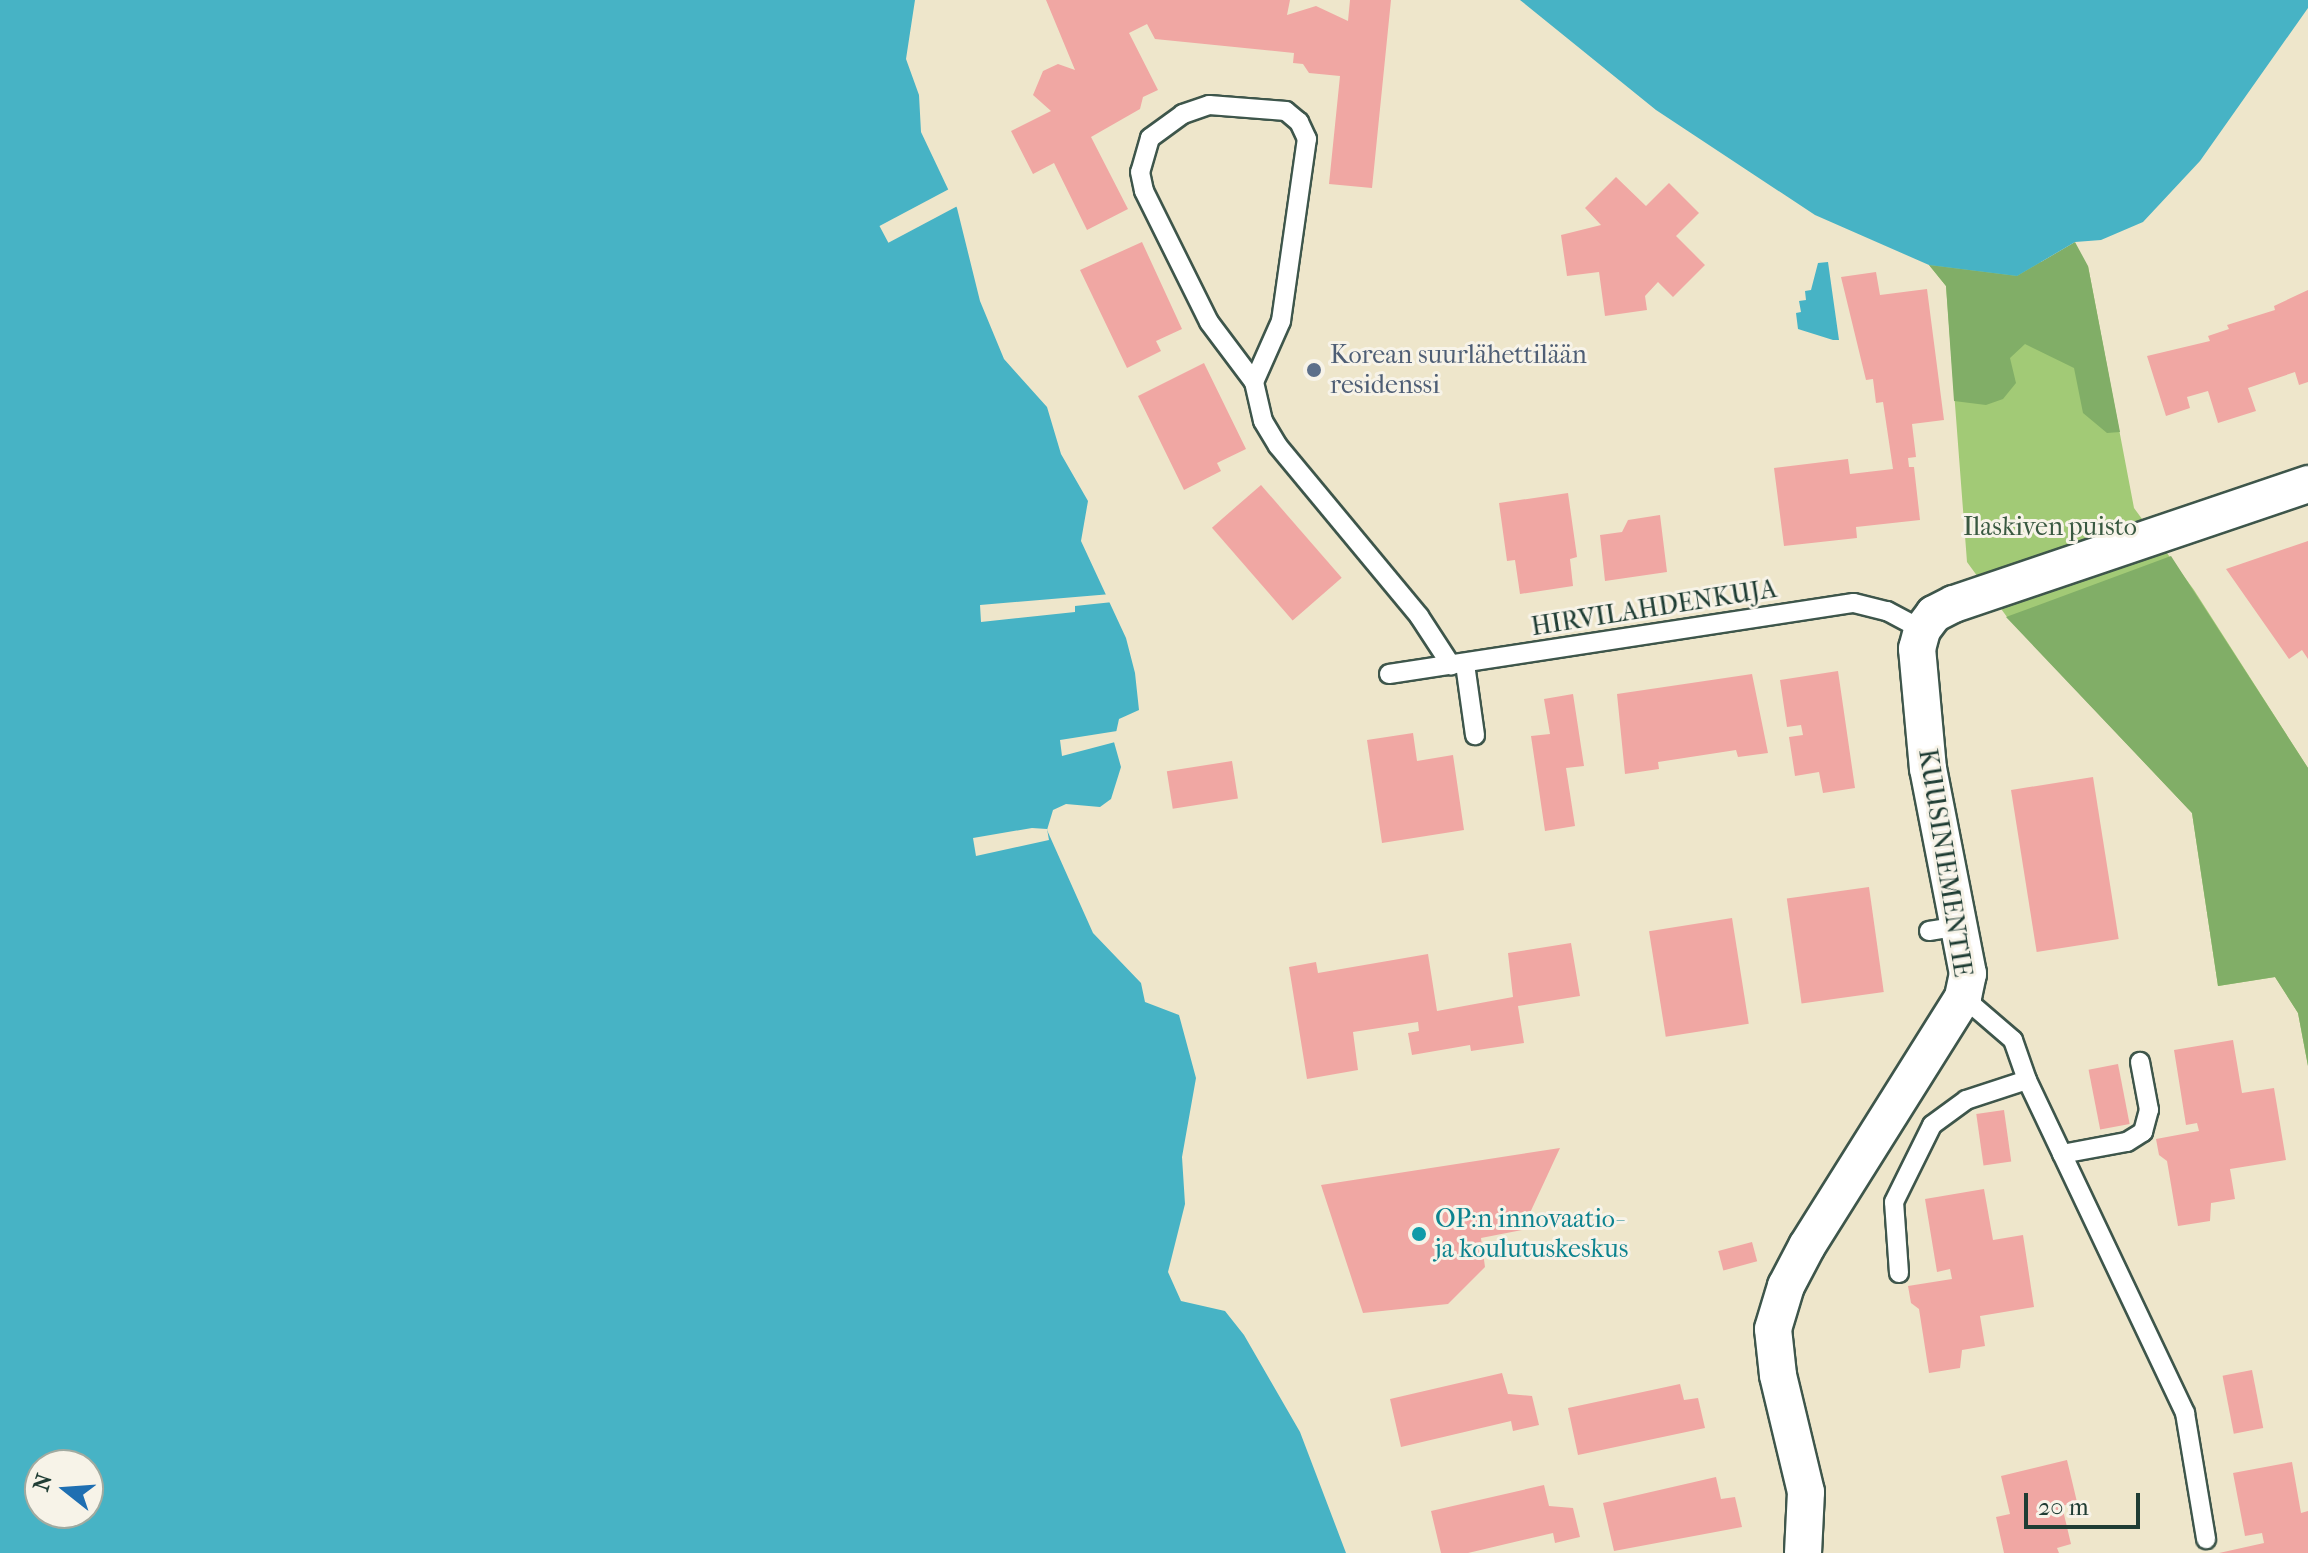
<!DOCTYPE html>
<meta charset="utf-8">
<style>
body{margin:0}
#map{position:relative;width:2308px;height:1553px;overflow:hidden;background:#eee6cb;font-family:"IM FELL French Canon",serif}
div>[style]{position:absolute}
.green>*{inset:0;background:#a2ca76}
.forest>*{inset:0;background:#81ae67}
.water>*{inset:0;background:#47b3c5}
.pier>*{inset:0;background:#eee6cb;transform-origin:0 0}
.building>*{inset:0;background:#f0a7a3;transform-origin:0 0}
.roads{filter:drop-shadow(2px 0 #3e564b) drop-shadow(-2px 0 #3e564b) drop-shadow(0 2px #3e564b) drop-shadow(0 -2px #3e564b)}
.lane>*{height:18px;margin:-9px;padding:0 9px;transform-origin:9px;border-radius:9px;background:#fff}
.street>*{height:36px;margin:-18px;padding:0 18px;transform-origin:18px;border-radius:18px;background:#fff}
.dots>*{width:22px;height:22px;translate:-50% -50%;box-sizing:border-box;border:4px solid #f7f3e8;border-radius:50%}
span{translate:-50% -50%;white-space:nowrap;text-align:center;line-height:1.15;-webkit-text-stroke:6px #f7f3e8;paint-order:stroke}
.service-label{font-size:26px;color:#4e5e75}
.left{translate:0 -50%;text-align:left}
.park-label{font-size:26px;color:#395941}
.street-label{font-size:26px;color:#1f3d34}
.culture-label{font-size:26px;color:#0d838f}
.north{position:absolute;left:24px;top:1449px;width:80px;height:80px;box-sizing:border-box;background:#f7f3e8;border:2px solid #a1aaa0;border-radius:50%;rotate:287deg;font-size:22px;font-weight:700;line-height:32px;text-align:center;color:#1f3d34}
.north::after{content:'';display:block;margin:auto;width:28px;height:36px;background:#1f6fb2;clip-path:polygon(50% 0,100% 100%,50% 72%,0 100%)}
.scale{position:absolute;left:2024px;top:1493px;width:116px;height:36px;box-sizing:border-box;border:4px solid #1f3d34;border-top:0;padding-left:10px;font-size:24px;line-height:28px;white-space:nowrap;color:#1f3d34;-webkit-text-stroke:6px #f7f3e8;paint-order:stroke}
</style>
<div id="map">
<div class="green">
<i style="clip-path:polygon(2045px 262px,2088px 266px,2134px 508px,2194px 590px,2308px 768px,2308px 1066px,2298px 1013px,2275px 977px,2218px 986px,2192px 813px,2007px 617px,1967px 562px,1946px 286px,1929px 265px)"></i>
</div>
<div class="forest">
<i style="clip-path:polygon(2075px 242px,2088px 266px,2120px 432px,2107px 433px,2083px 413px,2074px 368px,2025px 344px,2010px 358px,2016px 383px,2003px 399px,1986px 405px,1954px 401px,1946px 286px,1929px 265px,2017px 276px)"></i>
<i style="clip-path:polygon(2171px 556px,2308px 768px,2308px 1066px,2298px 1013px,2275px 977px,2218px 986px,2192px 813px,2006px 617px)"></i>
</div>
<div class="water">
<i style="clip-path:polygon(evenodd,0 0,915px 0,906px 59px,919px 95px,921px 132px,957px 208px,980px 301px,1004px 359px,1047px 407px,1061px 454px,1088px 501px,1081px 541px,1126px 638px,1135px 673px,1139px 710px,1119px 719px,1114px 742px,1121px 767px,1111px 799px,1100px 807px,1066px 804px,1053px 810px,1047px 830px,1093px 933px,1141px 983px,1145px 1002px,1179px 1015px,1196px 1078px,1182px 1157px,1185px 1204px,1168px 1272px,1181px 1301px,1225px 1311px,1244px 1335px,1300px 1432px,1346px 1553px,0 1553px,0 0,40px 1465px,88px 1465px,88px 1513px,40px 1513px,40px 1465px)"></i>
<i style="clip-path:polygon(1520px 0,2308px 0,2308px 8px,2200px 161px,2143px 222px,2101px 240px,2075px 242px,2017px 276px,1929px 265px,1815px 215px,1656px 110px)"></i>
<i style="clip-path:polygon(1828px 262px,1839px 340px,1833px 340px,1798px 329px,1796px 313px,1801px 312px,1799px 301px,1806px 300px,1805px 291px,1811px 290px,1818px 263px)"></i>
</div>
<div class="pier">
<i style="left:951px;top:188px;width:19px;height:81px;rotate:62deg"></i>
<i style="clip-path:polygon(1111px 594px,1113px 602px,1075px 606px,1075px 612px,981px 622px,980px 605px)"></i>
<i style="clip-path:polygon(1117px 731px,1119px 741px,1062px 756px,1060px 740px)"></i>
<i style="clip-path:polygon(1032px 828px,1047px 829px,1049px 840px,976px 856px,973px 838px)"></i>
</div>
<div class="building">
<i style="clip-path:polygon(1046px 0,1290px 0,1287px 15px,1316px 6px,1348px 21px,1350px 0,1391px 0,1372px 188px,1329px 184px,1340px 76px,1309px 73px,1303px 64px,1293px 63px,1294px 53px,1155px 39px,1147px 24px,1129px 33px,1158px 90px,1143px 97px,1140px 109px,1091px 137px,1128px 209px,1087px 230px,1054px 163px,1033px 174px,1011px 131px,1051px 111px,1033px 95px,1043px 71px,1058px 64px,1075px 70px)"></i>
<i style="clip-path:polygon(1616px 177px,1646px 206px,1669px 183px,1699px 213px,1676px 236px,1705px 265px,1673px 297px,1658px 282px,1645px 296px,1647px 310px,1605px 316px,1599px 272px,1567px 276px,1561px 235px,1601px 225px,1585px 208px)"></i>
<i style="clip-path:polygon(1142px 242px,1182px 329px,1156px 341px,1161px 351px,1127px 368px,1080px 270px)"></i>
<i style="clip-path:polygon(1876px 272px,1880px 295px,1927px 289px,1944px 420px,1912px 424px,1916px 457px,1908px 458px,1909px 467px,1914px 467px,1920px 520px,1856px 527px,1857px 538px,1784px 546px,1774px 468px,1848px 459px,1850px 474px,1893px 469px,1883px 402px,1876px 403px,1873px 379px,1866px 380px,1841px 277px)"></i>
<i style="clip-path:polygon(2308px 290px,2308px 382px,2299px 385px,2295px 372px,2248px 388px,2256px 411px,2218px 423px,2208px 391px,2187px 397px,2190px 408px,2166px 416px,2147px 356px,2210px 341px,2208px 336px,2229px 329px,2227px 325px,2275px 310px,2274px 306px)"></i>
<i style="clip-path:polygon(1204px 363px,1246px 449px,1217px 463px,1221px 471px,1184px 490px,1138px 396px)"></i>
<i style="left:1261px;top:485px;width:123px;height:65px;rotate:49deg"></i>
<i style="clip-path:polygon(1568px 493px,1577px 557px,1570px 559px,1573px 586px,1520px 594px,1515px 560px,1507px 561px,1499px 503px)"></i>
<i style="clip-path:polygon(1660px 515px,1667px 572px,1605px 581px,1600px 535px,1622px 532px,1628px 520px)"></i>
<i style="clip-path:polygon(2308px 541px,2308px 659px,2302px 650px,2289px 659px,2226px 569px)"></i>
<i style="clip-path:polygon(1838px 671px,1855px 788px,1823px 793px,1819px 772px,1795px 776px,1789px 737px,1803px 735px,1801px 725px,1787px 727px,1780px 680px)"></i>
<i style="clip-path:polygon(1752px 674px,1768px 753px,1738px 757px,1736px 750px,1658px 762px,1659px 769px,1625px 774px,1617px 694px)"></i>
<i style="clip-path:polygon(1573px 694px,1584px 766px,1566px 768px,1575px 826px,1545px 831px,1531px 736px,1550px 734px,1544px 699px)"></i>
<i style="clip-path:polygon(1413px 733px,1417px 761px,1453px 755px,1464px 830px,1382px 843px,1367px 740px)"></i>
<i style="left:1232px;top:761px;width:38px;height:66px;rotate:81deg"></i>
<i style="left:2093px;top:777px;width:164px;height:83px;rotate:81deg"></i>
<i style="left:1869px;top:887px;width:106px;height:83px;rotate:82deg"></i>
<i style="left:1732px;top:918px;width:107px;height:84px;rotate:81deg"></i>
<i style="clip-path:polygon(1571px 943px,1580px 996px,1518px 1006px,1524px 1043px,1471px 1051px,1470px 1045px,1412px 1055px,1408px 1033px,1419px 1031px,1418px 1022px,1353px 1032px,1358px 1070px,1307px 1079px,1289px 967px,1316px 962px,1318px 973px,1428px 954px,1437px 1011px,1513px 997px,1508px 953px)"></i>
<i style="clip-path:polygon(2233px 1040px,2242px 1093px,2274px 1088px,2286px 1160px,2230px 1169px,2235px 1199px,2211px 1203px,2210px 1221px,2178px 1226px,2167px 1161px,2159px 1155px,2156px 1139px,2199px 1131px,2197px 1123px,2186px 1125px,2174px 1050px)"></i>
<i style="left:2118px;top:1064px;width:61px;height:30px;rotate:79deg"></i>
<i style="left:2004px;top:1110px;width:52px;height:28px;rotate:82deg"></i>
<i style="clip-path:polygon(1560px 1148px,1522px 1230px,1481px 1238px,1485px 1267px,1448px 1304px,1363px 1313px,1321px 1185px)"></i>
<i style="clip-path:polygon(1984px 1189px,1993px 1240px,2023px 1235px,2034px 1307px,1980px 1316px,1985px 1346px,1962px 1350px,1960px 1368px,1929px 1373px,1919px 1309px,1911px 1303px,1908px 1286px,1952px 1279px,1950px 1269px,1937px 1272px,1925px 1199px)"></i>
<i style="left:1752px;top:1242px;width:20px;height:35px;rotate:75deg"></i>
<i style="left:2252px;top:1370px;width:59px;height:30px;rotate:79deg"></i>
<i style="clip-path:polygon(1502px 1373px,1508px 1394px,1532px 1396px,1539px 1425px,1513px 1431px,1511px 1421px,1401px 1447px,1390px 1399px)"></i>
<i style="clip-path:polygon(1680px 1384px,1684px 1400px,1698px 1398px,1705px 1428px,1578px 1455px,1568px 1408px)"></i>
<i style="clip-path:polygon(2067px 1460px,2077px 1502px,2062px 1506px,2071px 1544px,2057px 1548px,2059px 1553px,2004px 1553px,1996px 1517px,2010px 1514px,2001px 1476px)"></i>
<i style="clip-path:polygon(2292px 1462px,2301px 1513px,2308px 1511px,2308px 1553px,2219px 1553px,2264px 1543px,2262px 1533px,2245px 1536px,2233px 1473px)"></i>
<i style="clip-path:polygon(1716px 1477px,1721px 1499px,1735px 1497px,1742px 1527px,1614px 1551px,1603px 1503px)"></i>
<i style="clip-path:polygon(1544px 1485px,1549px 1506px,1573px 1508px,1580px 1537px,1555px 1543px,1553px 1533px,1468px 1553px,1441px 1553px,1431px 1511px)"></i>
</div>
<div class="roads">
<div class="lane">
<i style="left:1254px;top:382px;width:67px;rotate:-66.1deg"></i>
<i style="left:1281px;top:321px;width:184px;rotate:-81.9deg"></i>
<i style="left:1307px;top:139px;width:19px;rotate:-115deg"></i>
<i style="left:1299px;top:122px;width:17px;rotate:-140deg"></i>
<i style="left:1286px;top:111px;width:77px;rotate:-175.5deg"></i>
<i style="left:1209px;top:105px;width:28px;rotate:161deg"></i>
<i style="left:1183px;top:114px;width:41px;rotate:144deg"></i>
<i style="left:1150px;top:138px;width:35px;rotate:106deg"></i>
<i style="left:1140px;top:172px;width:19px;rotate:78deg"></i>
<i style="left:1144px;top:191px;width:146px;rotate:63.6deg"></i>
<i style="left:1209px;top:322px;width:75px;rotate:53.1deg"></i>
<i style="left:1254px;top:382px;width:40px;rotate:77deg"></i>
<i style="left:1263px;top:421px;width:29px;rotate:59deg"></i>
<i style="left:1278px;top:446px;width:221px;rotate:50.3deg"></i>
<i style="left:1419px;top:616px;width:59px;rotate:56.9deg"></i>
<i style="left:1465px;top:664px;width:72px;rotate:82deg"></i>
<i style="left:1389px;top:674px;width:470px;rotate:-8.7deg"></i>
<i style="left:1854px;top:603px;width:34px;rotate:14deg"></i>
<i style="left:1887px;top:611px;width:40px;rotate:28deg"></i>
<i style="left:1929px;top:931px;width:26px;rotate:-9deg"></i>
<i style="left:1963px;top:997px;width:66px;rotate:40.7deg"></i>
<i style="left:2013px;top:1040px;width:42px;rotate:70.7deg"></i>
<i style="left:2027px;top:1080px;width:369px;rotate:64.6deg"></i>
<i style="left:2185px;top:1413px;width:128px;rotate:80.5deg"></i>
<i style="left:2062px;top:1154px;width:66px;rotate:-10.5deg"></i>
<i style="left:2127px;top:1142px;width:19px;rotate:-32deg"></i>
<i style="left:2143px;top:1132px;width:23px;rotate:-75deg"></i>
<i style="left:2149px;top:1110px;width:49px;rotate:-100.6deg"></i>
<i style="left:1899px;top:1273px;width:71px;rotate:-94deg"></i>
<i style="left:1894px;top:1202px;width:86px;rotate:-63.7deg"></i>
<i style="left:1932px;top:1125px;width:42px;rotate:-36.3deg"></i>
<i style="left:1966px;top:1100px;width:64px;rotate:-18.2deg"></i>
</div>
<div class="street">
<i style="left:1803px;top:1553px;width:61px;rotate:-87.2deg"></i>
<i style="left:1806px;top:1492px;width:120px;rotate:-103.5deg"></i>
<i style="left:1778px;top:1375px;width:46px;rotate:-96.2deg"></i>
<i style="left:1773px;top:1329px;width:45px;rotate:-73.2deg"></i>
<i style="left:1786px;top:1286px;width:45px;rotate:-62.3deg"></i>
<i style="left:1807px;top:1246px;width:294px;rotate:-57.9deg"></i>
<i style="left:1963px;top:997px;width:24px;rotate:-78deg"></i>
<i style="left:1968px;top:974px;width:209px;rotate:-101deg"></i>
<i style="left:1928px;top:769px;width:121px;rotate:-95.2deg"></i>
<i style="left:1917px;top:649px;width:20px;rotate:-75deg"></i>
<i style="left:1922px;top:630px;width:20px;rotate:-53deg"></i>
<i style="left:1934px;top:614px;width:22px;rotate:-27deg"></i>
<i style="left:1954px;top:604px;width:374px;rotate:-18.7deg"></i>
</div>
</div>
<div class="dots">
<i style="left:1314px;top:370px;background:#5c6f8a"></i>
<i style="left:1419px;top:1234px;background:#0f9aa8"></i>
</div>
<div class="service-label">
<span class="left" style="left:1330px;top:370px">Korean suurlähettilään<br>residenssi</span>
</div>
<div class="park-label">
<span style="left:2050px;top:527px">Ilaskiven puisto</span>
</div>
<div class="street-label">
<span style="left:1654px;top:608px;rotate:-9deg">HIRVILAHDENKUJA</span>
<span style="left:1945px;top:863px;rotate:81deg">KUUSINIEMENTIE</span>
</div>
<div class="culture-label">
<span class="left" style="left:1435px;top:1234px">OP:n innovaatio-<br>ja koulutuskeskus</span>
</div>
<div class="north">N</div>
<div class="scale">20 m</div>
</div>
